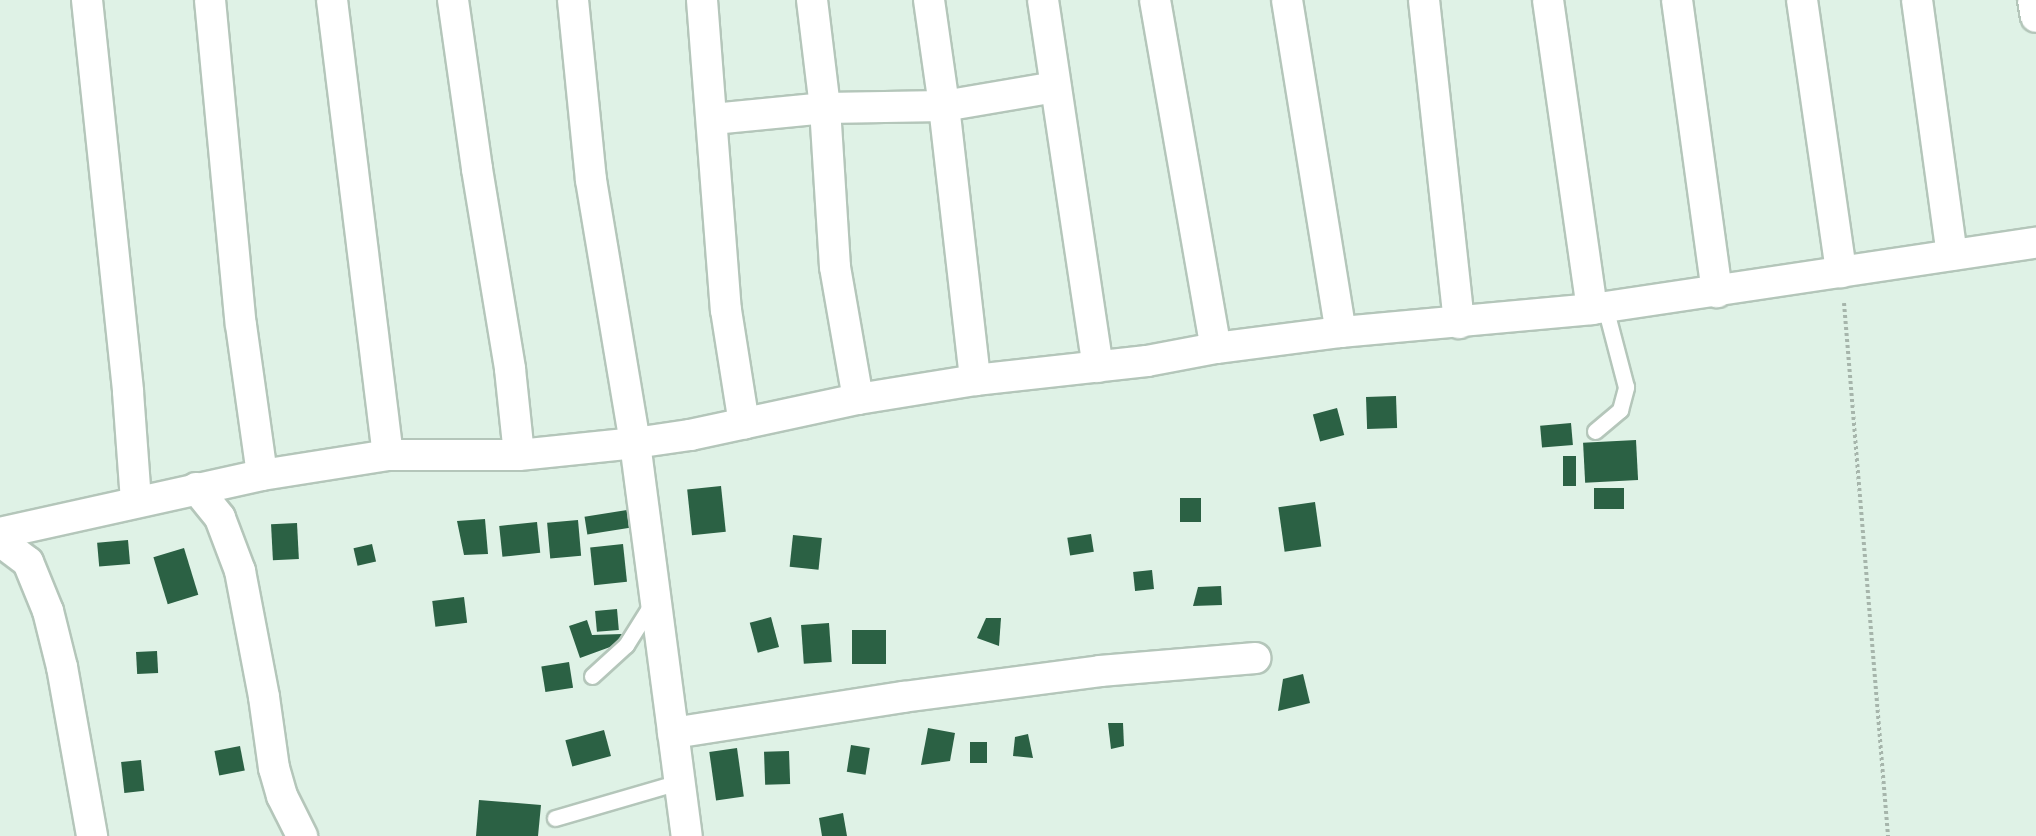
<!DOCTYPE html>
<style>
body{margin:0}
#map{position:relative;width:2036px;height:836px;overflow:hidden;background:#dff2e6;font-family:"Noto Sans",sans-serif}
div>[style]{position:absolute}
.building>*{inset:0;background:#2b6144;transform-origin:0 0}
.path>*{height:4px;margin-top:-2px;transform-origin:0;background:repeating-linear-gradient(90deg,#a6b5ab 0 3px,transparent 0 6px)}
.roads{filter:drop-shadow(2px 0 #b4c6ba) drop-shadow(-2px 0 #b4c6ba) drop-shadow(0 2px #b4c6ba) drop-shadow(0 -2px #b4c6ba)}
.service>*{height:15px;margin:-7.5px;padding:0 7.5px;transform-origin:7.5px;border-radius:7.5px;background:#fff}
.minor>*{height:30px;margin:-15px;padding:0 15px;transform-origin:15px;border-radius:15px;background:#fff}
span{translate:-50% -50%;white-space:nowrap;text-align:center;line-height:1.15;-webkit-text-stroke:6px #effef4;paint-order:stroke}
</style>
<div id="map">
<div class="building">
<i style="left:1396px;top:396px;width:32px;height:30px;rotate:88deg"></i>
<i style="left:1337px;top:408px;width:28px;height:25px;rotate:75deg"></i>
<i style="left:1571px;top:423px;width:22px;height:31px;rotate:85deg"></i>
<i style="left:1636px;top:440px;width:40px;height:53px;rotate:87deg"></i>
<i style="left:1563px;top:456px;width:13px;height:30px"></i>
<i style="left:721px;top:486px;width:46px;height:34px;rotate:84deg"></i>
<i style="left:1594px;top:488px;width:30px;height:21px"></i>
<i style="left:1180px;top:498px;width:21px;height:24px"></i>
<i style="left:1315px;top:502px;width:45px;height:37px;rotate:82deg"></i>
<i style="left:627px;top:510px;width:18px;height:43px;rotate:81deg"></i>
<i style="clip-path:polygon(485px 519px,488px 554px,464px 555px,457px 521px)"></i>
<i style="left:578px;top:520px;width:36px;height:31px;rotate:85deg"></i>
<i style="left:537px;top:522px;width:31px;height:38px;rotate:84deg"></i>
<i style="left:297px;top:523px;width:36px;height:26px;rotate:87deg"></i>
<i style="left:1091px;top:534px;width:18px;height:24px;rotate:81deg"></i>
<i style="left:793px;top:535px;width:29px;height:32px;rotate:6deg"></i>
<i style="left:128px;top:540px;width:24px;height:31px;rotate:85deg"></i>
<i style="left:372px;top:544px;width:18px;height:19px;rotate:77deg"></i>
<i style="left:623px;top:544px;width:38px;height:33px;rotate:84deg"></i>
<i style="left:184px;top:548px;width:49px;height:32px;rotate:73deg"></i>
<i style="left:1152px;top:570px;width:19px;height:19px;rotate:84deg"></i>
<i style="clip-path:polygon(1221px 586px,1222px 605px,1193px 606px,1198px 587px)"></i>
<i style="left:464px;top:597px;width:26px;height:32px;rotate:83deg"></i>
<i style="left:617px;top:609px;width:21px;height:22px;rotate:85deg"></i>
<i style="left:771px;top:617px;width:31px;height:22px;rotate:75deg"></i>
<i style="clip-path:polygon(986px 618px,1001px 618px,999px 646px,977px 638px)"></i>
<i style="clip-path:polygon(587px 620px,592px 635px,622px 634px,621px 643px,580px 658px,569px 626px)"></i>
<i style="left:829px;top:623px;width:39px;height:28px;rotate:86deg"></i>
<i style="left:852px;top:630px;width:34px;height:34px"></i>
<i style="left:157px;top:651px;width:22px;height:21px;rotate:87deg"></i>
<i style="left:569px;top:662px;width:26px;height:28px;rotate:81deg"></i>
<i style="clip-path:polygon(1303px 674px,1310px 703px,1278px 711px,1283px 679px)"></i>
<i style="clip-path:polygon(1108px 723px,1123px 723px,1124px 746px,1111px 749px)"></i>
<i style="clip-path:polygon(928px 728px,955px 733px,950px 761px,921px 765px)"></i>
<i style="left:604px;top:730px;width:27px;height:40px;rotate:75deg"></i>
<i style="clip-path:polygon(1028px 734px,1033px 758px,1013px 756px,1015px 737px)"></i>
<i style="left:970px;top:742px;width:17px;height:21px"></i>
<i style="left:851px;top:745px;width:19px;height:27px;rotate:9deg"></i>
<i style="left:240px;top:746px;width:25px;height:26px;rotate:79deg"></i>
<i style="left:737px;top:748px;width:49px;height:28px;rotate:82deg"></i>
<i style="left:789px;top:751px;width:33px;height:25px;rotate:88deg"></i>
<i style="left:141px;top:760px;width:31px;height:20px;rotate:84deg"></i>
<i style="clip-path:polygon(479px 800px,541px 805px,538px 836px,476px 836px)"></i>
<i style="clip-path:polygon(843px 813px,847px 836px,822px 836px,819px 818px)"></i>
</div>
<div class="path">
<i style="left:1844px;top:303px;width:535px;rotate:85.28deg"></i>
</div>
<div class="roads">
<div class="service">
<i style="left:1595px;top:431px;width:33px;rotate:-40deg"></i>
<i style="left:1620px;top:410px;width:24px;rotate:-75deg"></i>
<i style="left:1626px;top:387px;width:83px;rotate:-104.7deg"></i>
<i style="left:592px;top:676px;width:46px;rotate:-42.4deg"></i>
<i style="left:626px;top:645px;width:51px;rotate:-57.9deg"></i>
<i style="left:555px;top:818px;width:129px;rotate:-16.2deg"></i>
</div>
<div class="minor">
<i style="left:87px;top:0;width:394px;rotate:84deg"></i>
<i style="left:128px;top:392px;width:109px;rotate:85.8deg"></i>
<i style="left:210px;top:0;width:326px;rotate:84.6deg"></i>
<i style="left:241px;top:325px;width:151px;rotate:82deg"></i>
<i style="left:332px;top:0;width:458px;rotate:83deg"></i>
<i style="left:453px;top:0;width:171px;rotate:81.9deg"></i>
<i style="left:477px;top:169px;width:203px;rotate:80.6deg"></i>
<i style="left:510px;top:369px;width:86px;rotate:84deg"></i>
<i style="left:573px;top:0;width:181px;rotate:84.3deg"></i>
<i style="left:591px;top:180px;width:267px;rotate:80.5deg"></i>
<i style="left:635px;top:443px;width:396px;rotate:82.5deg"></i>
<i style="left:702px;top:0;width:311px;rotate:85.6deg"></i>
<i style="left:726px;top:310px;width:115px;rotate:81deg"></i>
<i style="left:812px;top:0;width:109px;rotate:83.1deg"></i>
<i style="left:825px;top:108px;width:159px;rotate:86.4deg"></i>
<i style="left:835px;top:267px;width:134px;rotate:80.1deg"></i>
<i style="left:929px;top:0;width:107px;rotate:81.9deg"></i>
<i style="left:944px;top:106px;width:276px;rotate:83.5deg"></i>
<i style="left:1043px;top:0;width:371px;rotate:81.5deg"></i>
<i style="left:1155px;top:0;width:353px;rotate:80.1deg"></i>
<i style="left:1287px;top:0;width:336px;rotate:80.8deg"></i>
<i style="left:1424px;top:0;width:325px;rotate:83.8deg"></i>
<i style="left:1548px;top:0;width:312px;rotate:81.9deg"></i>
<i style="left:1677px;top:0;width:295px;rotate:82.2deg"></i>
<i style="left:1802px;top:0;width:275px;rotate:81.8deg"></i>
<i style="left:1917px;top:0;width:257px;rotate:82.2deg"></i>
<i style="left:2033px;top:0;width:17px;rotate:80deg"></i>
<i style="left:713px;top:119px;width:113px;rotate:-5.6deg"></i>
<i style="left:825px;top:108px;width:119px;rotate:-1deg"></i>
<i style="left:944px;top:106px;width:113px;rotate:-9.7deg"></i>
<i style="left:196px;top:488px;width:38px;rotate:51deg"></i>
<i style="left:220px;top:518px;width:57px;rotate:69.3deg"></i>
<i style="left:240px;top:571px;width:128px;rotate:79.2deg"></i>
<i style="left:264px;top:697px;width:72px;rotate:82deg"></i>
<i style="left:274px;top:768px;width:29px;rotate:74deg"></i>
<i style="left:282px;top:796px;width:45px;rotate:63.4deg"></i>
<i style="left:0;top:533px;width:268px;rotate:-12.5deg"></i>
<i style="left:262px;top:475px;width:128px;rotate:-9deg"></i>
<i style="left:388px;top:455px;width:131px"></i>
<i style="left:519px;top:455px;width:117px;rotate:-5.9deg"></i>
<i style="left:635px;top:443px;width:56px;rotate:-8.3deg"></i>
<i style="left:690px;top:435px;width:172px;rotate:-12.1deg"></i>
<i style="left:858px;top:399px;width:119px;rotate:-9.2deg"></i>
<i style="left:975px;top:380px;width:173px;rotate:-6.3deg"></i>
<i style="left:1147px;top:361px;width:70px;rotate:-10.7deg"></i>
<i style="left:1216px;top:348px;width:126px;rotate:-7.3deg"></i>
<i style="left:1341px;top:332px;width:252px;rotate:-5.2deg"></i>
<i style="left:1592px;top:309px;width:449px;rotate:-8.5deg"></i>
<i style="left:0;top:541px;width:35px;rotate:37deg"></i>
<i style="left:28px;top:562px;width:53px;rotate:67.8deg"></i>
<i style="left:48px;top:611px;width:58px;rotate:76deg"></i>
<i style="left:62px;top:667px;width:172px;rotate:79.9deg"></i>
<i style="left:673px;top:733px;width:233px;rotate:-8.9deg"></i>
<i style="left:903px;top:697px;width:199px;rotate:-7.5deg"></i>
<i style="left:1100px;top:671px;width:156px;rotate:-4.8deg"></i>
</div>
</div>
</div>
